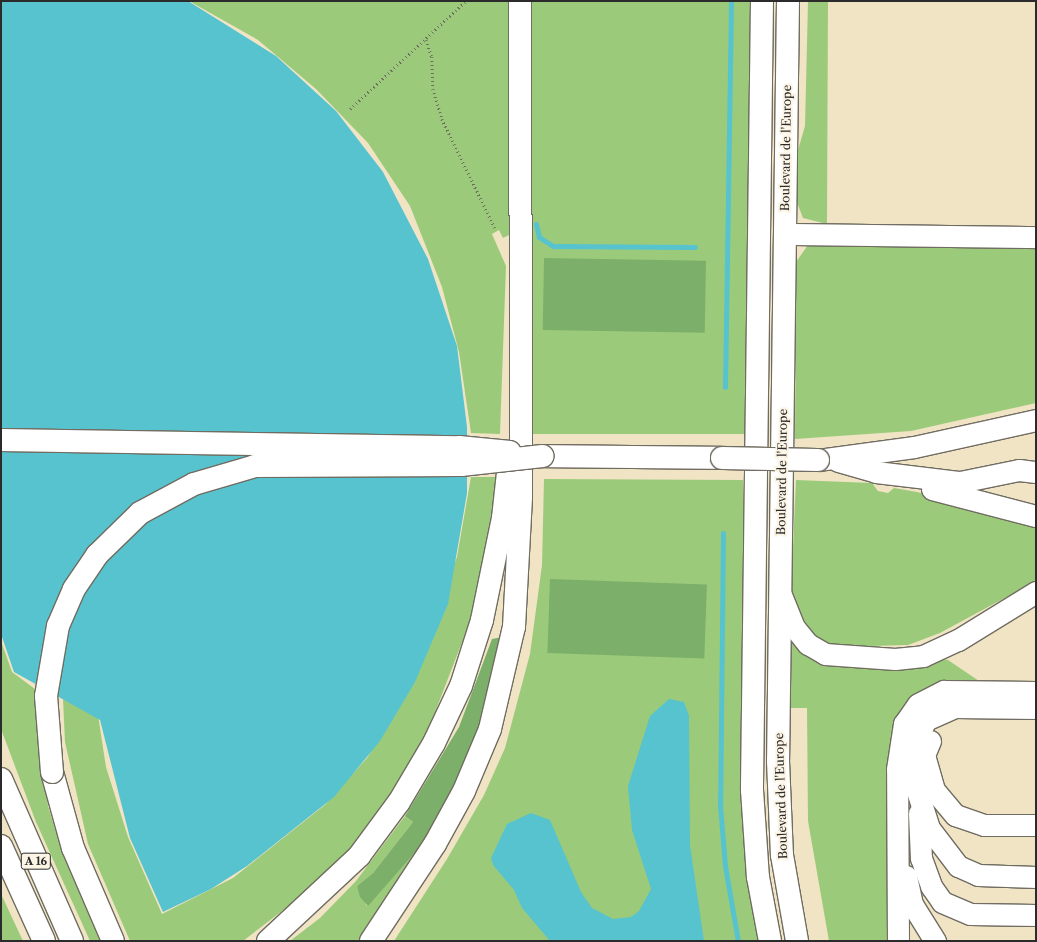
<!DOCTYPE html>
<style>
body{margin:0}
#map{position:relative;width:1037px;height:942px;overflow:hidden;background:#f0e4c5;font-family:"Libre Caslon Text",serif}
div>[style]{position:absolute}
.green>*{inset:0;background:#9bcb7a;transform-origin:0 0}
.forest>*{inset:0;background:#7caf6a;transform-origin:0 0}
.water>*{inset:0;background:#56c3ce}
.stream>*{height:5px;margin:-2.5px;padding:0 2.5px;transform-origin:2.5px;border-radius:2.5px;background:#56c3ce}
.path>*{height:2.5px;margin-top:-1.25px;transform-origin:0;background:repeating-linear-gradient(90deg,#706c61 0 1px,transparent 0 4px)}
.roads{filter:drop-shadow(1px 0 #706c61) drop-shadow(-1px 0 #706c61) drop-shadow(0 1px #706c61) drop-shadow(0 -1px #706c61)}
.minor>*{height:21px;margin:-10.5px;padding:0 10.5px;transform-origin:10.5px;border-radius:10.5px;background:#fff}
.major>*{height:22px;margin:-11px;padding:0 11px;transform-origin:11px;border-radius:11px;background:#fff}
.highway>*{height:22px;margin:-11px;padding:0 11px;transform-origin:11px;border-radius:11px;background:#fff}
.bridges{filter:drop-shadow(1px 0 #706c61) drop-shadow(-1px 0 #706c61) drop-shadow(0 1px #706c61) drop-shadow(0 -1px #706c61)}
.highway-bridge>*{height:22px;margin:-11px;padding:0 11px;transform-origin:11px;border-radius:11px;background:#fff}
span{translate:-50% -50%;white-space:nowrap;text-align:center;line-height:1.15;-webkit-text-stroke:4px #fcf5e5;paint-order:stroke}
.shield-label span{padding:1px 3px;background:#fcf5e5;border:1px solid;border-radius:3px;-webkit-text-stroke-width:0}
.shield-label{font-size:11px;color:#2b2b2b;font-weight:700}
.street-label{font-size:12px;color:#2b2b2b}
.frame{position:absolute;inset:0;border:2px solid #2b2b2b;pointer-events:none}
</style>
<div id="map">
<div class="green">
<i style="clip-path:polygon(189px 1px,509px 1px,509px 235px,503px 238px,499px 230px,492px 234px,506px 266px,500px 434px,471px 433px,459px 352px,442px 287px,410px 206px,368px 143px,316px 89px,258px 40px)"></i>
<i style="left:532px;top:1px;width:220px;height:433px"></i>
<i style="clip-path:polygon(808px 1px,828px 1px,827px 224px,803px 218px,796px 200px,796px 157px,805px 126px)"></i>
<i style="clip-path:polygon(808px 245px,1036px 247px,1036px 403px,911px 431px,795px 439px,796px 262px)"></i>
<i style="clip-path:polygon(471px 477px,498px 477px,473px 614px,420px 751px,375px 820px,322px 880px,243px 941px,130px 941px,88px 844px,65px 742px,63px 699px,98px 715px,106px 767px,128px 837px,162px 914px,233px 878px,326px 804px,367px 758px,402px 701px,457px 557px)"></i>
<i style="clip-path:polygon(544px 479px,743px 480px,745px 814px,761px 941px,394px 941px,447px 859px,484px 795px,505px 748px,530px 654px,542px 565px)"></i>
<i style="clip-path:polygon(796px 480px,872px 483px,878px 491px,888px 493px,894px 488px,917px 492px,1036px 523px,1036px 581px,940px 633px,908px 645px,833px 647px,810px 633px,791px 591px)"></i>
<i style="clip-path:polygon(790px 633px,807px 655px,936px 658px,948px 660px,982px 683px,903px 710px,893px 941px,829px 941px,808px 821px,807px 708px,790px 708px)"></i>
<i style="clip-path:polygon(1px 641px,12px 672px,35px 689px,48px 806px,63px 855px,100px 941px,90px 941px,36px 822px,1px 729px)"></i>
<i style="clip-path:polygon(405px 816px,413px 822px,373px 873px,357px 886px,367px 906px,432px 833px,360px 941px,290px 941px,320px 918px,356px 881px)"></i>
<i style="clip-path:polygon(1px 894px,2px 896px,23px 941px,1px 941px)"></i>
</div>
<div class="forest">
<i style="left:544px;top:258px;width:162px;height:72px;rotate:1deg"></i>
<i style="left:550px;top:579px;width:157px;height:74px;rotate:2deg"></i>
<i style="clip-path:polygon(502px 637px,480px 728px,454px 791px,432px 833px,368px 906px,360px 897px,357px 886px,373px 873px,413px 822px,405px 816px,459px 727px,492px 639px)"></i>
</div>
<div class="water">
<i style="clip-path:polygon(1px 1px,188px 1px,276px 56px,336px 111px,383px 172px,428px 259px,457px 346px,467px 427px,467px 493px,448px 604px,415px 682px,380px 741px,334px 797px,247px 866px,211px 889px,163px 912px,130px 838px,100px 720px,14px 672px,1px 634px)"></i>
<i style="clip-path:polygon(669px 699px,684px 702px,689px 716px,690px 845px,704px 941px,550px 941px,522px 908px,514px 890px,493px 865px,491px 858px,507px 824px,531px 813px,550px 820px,581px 892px,592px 908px,613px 919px,631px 917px,639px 911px,651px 889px,632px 830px,628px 786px,650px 716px)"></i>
</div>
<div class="stream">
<i style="left:536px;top:224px;width:13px;rotate:77deg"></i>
<i style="left:539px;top:237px;width:17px;rotate:33deg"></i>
<i style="left:553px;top:246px;width:142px;rotate:0.4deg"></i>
<i style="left:725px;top:387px;width:386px;rotate:-89.1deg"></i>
<i style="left:723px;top:533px;width:272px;rotate:90.6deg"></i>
<i style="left:720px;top:805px;width:61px;rotate:85.3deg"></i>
<i style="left:725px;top:866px;width:76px;rotate:80.2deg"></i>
</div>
<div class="path">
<i style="left:426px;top:40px;width:18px;rotate:71deg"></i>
<i style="left:432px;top:57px;width:32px;rotate:88deg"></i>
<i style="left:433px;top:89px;width:31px;rotate:73deg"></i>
<i style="left:442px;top:119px;width:121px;rotate:64.1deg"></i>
<i style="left:350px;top:109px;width:158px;rotate:-43deg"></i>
</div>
<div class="roads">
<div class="minor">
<i style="left:784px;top:234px;width:252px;rotate:0.7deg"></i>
<i style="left:818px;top:460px;width:97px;rotate:-7.7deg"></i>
<i style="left:914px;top:447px;width:125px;rotate:-12.5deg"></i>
<i style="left:838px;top:461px;width:40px;rotate:16deg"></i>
<i style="left:876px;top:472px;width:85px;rotate:6.8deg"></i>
<i style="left:960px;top:482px;width:60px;rotate:-11.5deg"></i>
<i style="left:1019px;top:470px;width:17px;rotate:7deg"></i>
<i style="left:932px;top:489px;width:107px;rotate:14.6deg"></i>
<i style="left:781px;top:595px;width:35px;rotate:68deg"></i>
<i style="left:794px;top:627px;width:22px;rotate:51deg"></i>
<i style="left:808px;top:644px;width:20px;rotate:30deg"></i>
<i style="left:825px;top:654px;width:70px;rotate:4.1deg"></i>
<i style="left:895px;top:659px;width:28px;rotate:-6deg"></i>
<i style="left:923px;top:656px;width:38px;rotate:-25deg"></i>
<i style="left:958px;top:640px;width:92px;rotate:-31.6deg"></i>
<i style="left:1036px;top:708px;width:81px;rotate:-179.3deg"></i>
<i style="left:955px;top:707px;width:32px;rotate:156deg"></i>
<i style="left:926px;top:720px;width:25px;rotate:119deg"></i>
<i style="left:914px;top:742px;width:36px;rotate:92deg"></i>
<i style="left:913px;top:778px;width:52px;rotate:72.3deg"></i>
<i style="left:929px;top:828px;width:48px;rotate:52.7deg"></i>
<i style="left:958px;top:866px;width:22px;rotate:24deg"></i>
<i style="left:978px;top:875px;width:58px;rotate:2deg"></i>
<i style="left:930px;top:741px;width:15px;rotate:113deg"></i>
<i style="left:924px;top:755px;width:36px;rotate:74deg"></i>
<i style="left:934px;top:790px;width:33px;rotate:50deg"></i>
<i style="left:955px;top:815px;width:31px;rotate:19deg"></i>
<i style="left:984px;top:825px;width:52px"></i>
<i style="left:919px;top:813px;width:45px;rotate:87.5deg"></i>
<i style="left:921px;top:858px;width:30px;rotate:70deg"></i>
<i style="left:931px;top:886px;width:19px;rotate:55deg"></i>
<i style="left:942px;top:902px;width:30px;rotate:23deg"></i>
<i style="left:970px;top:914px;width:66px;rotate:0.9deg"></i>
<i style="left:906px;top:876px;width:29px;rotate:78deg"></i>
<i style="left:912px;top:904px;width:44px;rotate:58.1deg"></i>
<i style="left:898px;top:941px;width:172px;rotate:-90.3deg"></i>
<i style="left:897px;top:769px;width:46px;rotate:-81.2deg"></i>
<i style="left:904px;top:724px;width:24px;rotate:-55deg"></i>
<i style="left:918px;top:704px;width:29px;rotate:-27deg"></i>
<i style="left:944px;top:691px;width:92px;rotate:0.6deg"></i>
</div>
<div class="major">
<i style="left:762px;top:1px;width:789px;rotate:90.73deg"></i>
<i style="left:752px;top:790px;width:87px;rotate:86.1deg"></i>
<i style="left:758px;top:877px;width:65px;rotate:79.4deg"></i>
<i style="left:788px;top:1px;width:760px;rotate:90.75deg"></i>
<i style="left:778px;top:761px;width:94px;rotate:87.6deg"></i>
<i style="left:782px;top:855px;width:87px;rotate:80.1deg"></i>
</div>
<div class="highway">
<i style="left:543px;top:456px;width:179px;rotate:0.6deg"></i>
<i style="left:52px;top:772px;width:79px;rotate:74.6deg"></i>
<i style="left:73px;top:848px;width:101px;rotate:66.7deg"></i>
<i style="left:1px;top:779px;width:177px;rotate:66.3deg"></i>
<i style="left:1px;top:846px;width:104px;rotate:65.6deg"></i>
<i style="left:268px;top:941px;width:125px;rotate:-43deg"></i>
<i style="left:359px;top:856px;width:67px;rotate:-53.5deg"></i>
<i style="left:399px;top:802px;width:69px;rotate:-59.3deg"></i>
<i style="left:434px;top:743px;width:63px;rotate:-64.7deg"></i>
<i style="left:461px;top:686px;width:69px;rotate:-72.3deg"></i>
<i style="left:482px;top:620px;width:104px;rotate:-78.4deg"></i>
<i style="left:503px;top:518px;width:54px;rotate:-83.7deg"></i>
<i style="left:371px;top:941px;width:116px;rotate:-56.6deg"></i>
<i style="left:435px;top:844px;width:60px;rotate:-61.3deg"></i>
<i style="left:464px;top:791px;width:67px;rotate:-67.2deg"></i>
<i style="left:490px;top:729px;width:105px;rotate:-76.8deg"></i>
<i style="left:514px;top:627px;width:131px;rotate:-86.9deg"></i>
<i style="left:521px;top:496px;width:495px;rotate:-90.1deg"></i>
</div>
</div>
<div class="bridges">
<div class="highway-bridge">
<i style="left:1px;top:440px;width:458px;rotate:0.9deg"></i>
<i style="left:459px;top:447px;width:51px;rotate:5.6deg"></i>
<i style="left:722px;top:458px;width:96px;rotate:1.2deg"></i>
<i style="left:52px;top:772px;width:76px;rotate:-94.5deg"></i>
<i style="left:46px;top:696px;width:71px;rotate:-80.3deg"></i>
<i style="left:58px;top:626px;width:40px;rotate:-66.6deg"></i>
<i style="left:74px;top:589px;width:41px;rotate:-55.9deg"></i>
<i style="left:97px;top:555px;width:60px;rotate:-44.3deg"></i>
<i style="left:140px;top:513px;width:61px;rotate:-28.2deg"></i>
<i style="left:194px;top:484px;width:64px;rotate:-16.4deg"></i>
<i style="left:255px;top:466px;width:206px;rotate:-0.3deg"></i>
<i style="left:461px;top:465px;width:82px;rotate:-6.3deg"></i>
</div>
</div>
<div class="shield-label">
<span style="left:36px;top:861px">A 16</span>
</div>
<div class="street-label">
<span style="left:786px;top:148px;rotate:-89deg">Boulevard de l'Europe</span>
<span style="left:782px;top:472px;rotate:-89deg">Boulevard de l'Europe</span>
<span style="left:781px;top:796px;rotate:-92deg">Boulevard de l'Europe</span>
</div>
<div class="frame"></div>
</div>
